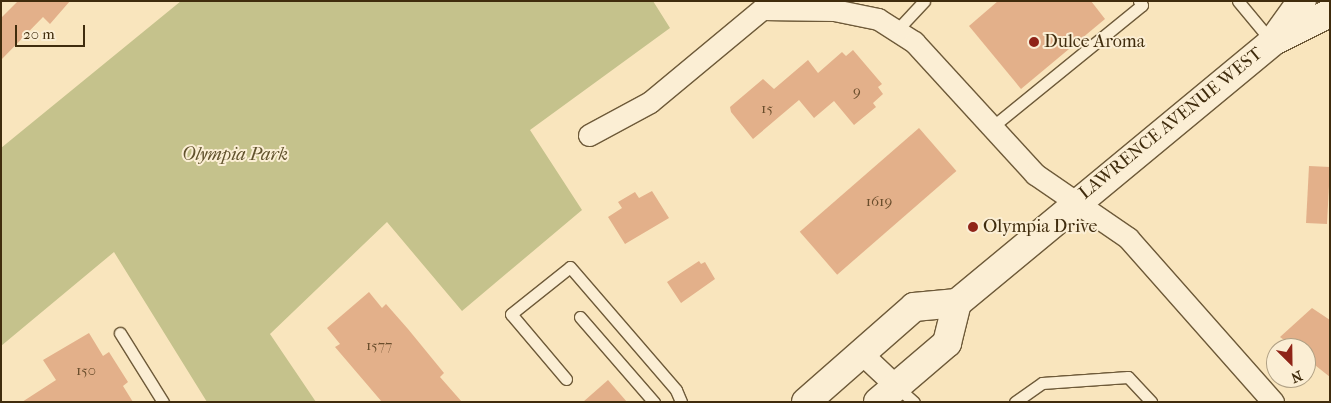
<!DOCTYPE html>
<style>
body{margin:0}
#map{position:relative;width:1331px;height:403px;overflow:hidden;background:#f9e5bd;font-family:"IM FELL French Canon",serif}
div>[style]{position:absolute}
.green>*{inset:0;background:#c5c28c}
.building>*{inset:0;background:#e3b08a;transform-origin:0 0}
.roads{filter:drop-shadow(1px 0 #6e5a39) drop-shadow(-1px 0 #6e5a39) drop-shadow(0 1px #6e5a39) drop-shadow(0 -1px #6e5a39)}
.service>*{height:11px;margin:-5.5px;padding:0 5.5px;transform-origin:5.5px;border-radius:5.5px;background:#fbeed4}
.minor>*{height:21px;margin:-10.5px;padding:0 10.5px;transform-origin:10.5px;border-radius:10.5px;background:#fbeed4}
.secondary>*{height:28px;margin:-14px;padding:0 14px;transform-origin:14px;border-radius:14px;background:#fbeed4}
.dots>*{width:14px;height:14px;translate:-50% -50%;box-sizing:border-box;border:2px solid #fbeed4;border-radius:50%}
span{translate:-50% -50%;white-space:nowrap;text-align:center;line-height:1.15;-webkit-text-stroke:4px #fbeed4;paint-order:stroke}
.number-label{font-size:15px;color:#694d2c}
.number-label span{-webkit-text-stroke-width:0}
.poi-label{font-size:18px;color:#402c0d}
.left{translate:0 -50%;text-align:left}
.street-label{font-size:18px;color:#402c0d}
.park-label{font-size:18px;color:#61522d;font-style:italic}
.frame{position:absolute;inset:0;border:2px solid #402c0d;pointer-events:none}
.north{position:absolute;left:1266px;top:338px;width:50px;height:50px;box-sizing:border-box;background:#fbeed4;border:1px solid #b0a084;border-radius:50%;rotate:157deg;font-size:14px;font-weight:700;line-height:20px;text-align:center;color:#402c0d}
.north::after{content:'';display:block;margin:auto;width:18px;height:22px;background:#8f2418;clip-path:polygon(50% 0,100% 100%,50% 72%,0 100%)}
.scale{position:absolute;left:15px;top:25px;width:70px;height:22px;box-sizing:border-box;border:2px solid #402c0d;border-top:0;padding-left:6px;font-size:15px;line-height:18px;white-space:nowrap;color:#402c0d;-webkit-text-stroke:4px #fbeed4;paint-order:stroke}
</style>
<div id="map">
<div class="green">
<i style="clip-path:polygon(181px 1px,653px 1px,670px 28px,530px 130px,582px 210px,462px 311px,387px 222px,270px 334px,316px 402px,207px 402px,114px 252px,1px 346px,1px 148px)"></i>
</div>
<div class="building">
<i style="clip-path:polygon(18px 1px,70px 1px,50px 24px,43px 17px,1px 60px,1px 18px)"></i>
<i style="clip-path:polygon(998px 1px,1091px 1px,1105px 19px,1021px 89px,969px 26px)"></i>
<i style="clip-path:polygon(853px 50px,882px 84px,878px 87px,883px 94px,873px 103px,876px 107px,854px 125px,834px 101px,814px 118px,799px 100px,753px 139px,731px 112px,730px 107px,763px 79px,774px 89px,808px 60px,818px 73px,842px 52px,846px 56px)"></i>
<i style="left:919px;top:128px;width:57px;height:158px;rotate:49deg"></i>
<i style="left:1309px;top:166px;width:21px;height:57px;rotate:3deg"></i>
<i style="clip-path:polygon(652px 191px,669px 218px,625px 244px,608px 217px,622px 208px,618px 202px,635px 192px,639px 198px)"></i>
<i style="clip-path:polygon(699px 261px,701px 264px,705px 262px,715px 279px,681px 303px,667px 282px)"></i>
<i style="clip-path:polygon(369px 292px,382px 308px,386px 304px,408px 329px,444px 373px,440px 377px,462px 402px,382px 402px,335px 347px,340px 344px,327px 328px)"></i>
<i style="clip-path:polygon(1312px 308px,1330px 320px,1330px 377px,1306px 358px,1306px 348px,1295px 348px,1280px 337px)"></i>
<i style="clip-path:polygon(89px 333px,103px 356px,109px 352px,128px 382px,123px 386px,133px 402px,22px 402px,56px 380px,43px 360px)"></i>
<i style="clip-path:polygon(608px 380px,627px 402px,583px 402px)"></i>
</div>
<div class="roads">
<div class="service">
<i style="left:1238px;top:1px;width:53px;rotate:50.3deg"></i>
<i style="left:898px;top:29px;width:38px;rotate:-47deg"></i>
<i style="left:992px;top:127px;width:193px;rotate:-39.1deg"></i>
<i style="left:1142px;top:5px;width:5px;rotate:-127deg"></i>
<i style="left:580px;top:317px;width:113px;rotate:49deg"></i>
<i style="left:120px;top:333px;width:81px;rotate:58.1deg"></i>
<i style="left:566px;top:379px;width:85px;rotate:-130.2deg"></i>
<i style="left:511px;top:314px;width:75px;rotate:-38.5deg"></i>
<i style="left:570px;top:267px;width:162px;rotate:49.2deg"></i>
<i style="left:676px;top:390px;width:13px;rotate:67deg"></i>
<i style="left:896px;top:386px;width:24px;rotate:42deg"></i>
<i style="left:1015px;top:402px;width:33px;rotate:-35deg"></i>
<i style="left:1042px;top:383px;width:86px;rotate:-4deg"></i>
<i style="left:1128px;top:377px;width:34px;rotate:47deg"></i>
</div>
<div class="minor">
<i style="left:589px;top:135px;width:69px;rotate:-28.4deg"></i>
<i style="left:650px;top:102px;width:146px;rotate:-39.7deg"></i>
<i style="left:762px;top:9px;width:72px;rotate:0.8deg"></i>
<i style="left:834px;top:10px;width:45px;rotate:11.6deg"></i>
<i style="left:878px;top:19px;width:43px;rotate:32.6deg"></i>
<i style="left:914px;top:42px;width:179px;rotate:47.5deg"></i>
<i style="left:1035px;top:174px;width:113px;rotate:34.5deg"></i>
<i style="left:1128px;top:238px;width:219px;rotate:48.5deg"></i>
<i style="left:861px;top:353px;width:48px;rotate:43.3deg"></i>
</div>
<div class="secondary">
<i style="left:1276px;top:37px;width:44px;rotate:-54.2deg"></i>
<i style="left:806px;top:402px;width:144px;rotate:-41.3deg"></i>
<i style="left:914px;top:307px;width:43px;rotate:-5.3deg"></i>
<i style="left:957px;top:303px;width:409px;rotate:-39.6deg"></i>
<i style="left:1272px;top:42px;width:65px;rotate:-26.6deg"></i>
<i style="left:878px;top:402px;width:91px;rotate:-40.5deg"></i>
<i style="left:947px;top:343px;width:41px;rotate:-76deg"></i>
</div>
</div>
<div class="dots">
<i style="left:1034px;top:42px;background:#8f2418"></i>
<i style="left:973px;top:227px;background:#8f2418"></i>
</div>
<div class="number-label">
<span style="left:857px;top:92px">9</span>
<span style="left:767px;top:109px">15</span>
<span style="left:879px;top:202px">1619</span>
<span style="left:379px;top:346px">1577</span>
<span style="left:86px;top:371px">150</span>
</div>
<div class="poi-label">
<span class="left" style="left:1044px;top:42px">Dulce Aroma</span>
<span class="left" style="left:983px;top:227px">Olympia Drive</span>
</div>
<div class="street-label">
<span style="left:1171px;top:124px;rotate:-39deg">LAWRENCE AVENUE WEST</span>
</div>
<div class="park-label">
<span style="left:235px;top:155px">Olympia Park</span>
</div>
<div class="frame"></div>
<div class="north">N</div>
<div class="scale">20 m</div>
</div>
